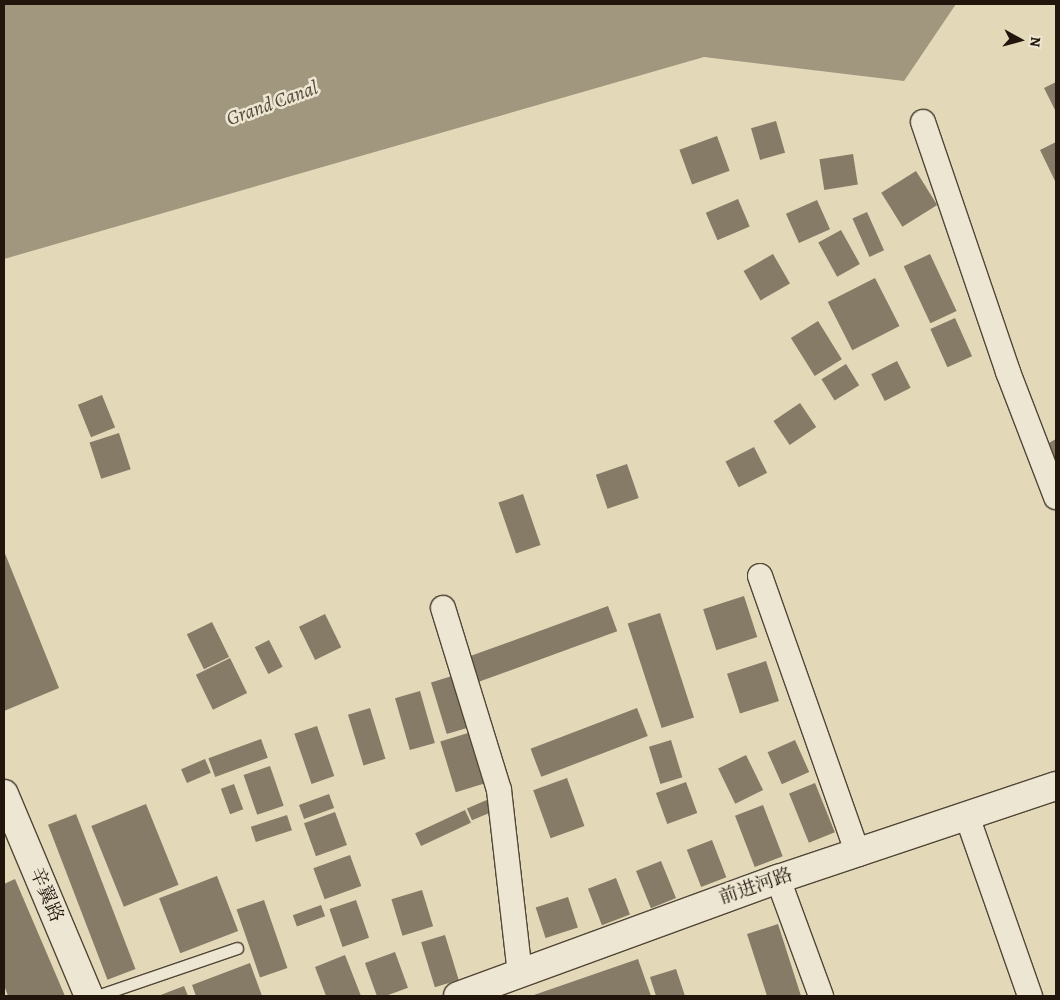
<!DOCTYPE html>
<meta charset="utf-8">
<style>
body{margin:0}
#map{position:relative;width:1060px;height:1000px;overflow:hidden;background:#e3d9b9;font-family:Alegreya,"Noto Serif SC",serif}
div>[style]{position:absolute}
.water>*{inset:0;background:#a1967e}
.building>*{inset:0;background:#867b66;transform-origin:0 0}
.roads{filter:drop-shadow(1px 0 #524637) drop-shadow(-1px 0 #524637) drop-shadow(0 1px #524637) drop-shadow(0 -1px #524637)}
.service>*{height:11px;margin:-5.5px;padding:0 5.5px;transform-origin:5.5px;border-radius:5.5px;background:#ede6d2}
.minor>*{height:24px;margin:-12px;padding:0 12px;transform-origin:12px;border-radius:12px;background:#ede6d2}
.tertiary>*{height:28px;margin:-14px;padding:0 14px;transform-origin:14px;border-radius:14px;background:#ede6d2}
span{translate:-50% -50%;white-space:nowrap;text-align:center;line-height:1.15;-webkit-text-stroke:5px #ede6d2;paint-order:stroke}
.street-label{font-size:19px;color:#21150c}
.water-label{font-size:20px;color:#54493a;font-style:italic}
.frame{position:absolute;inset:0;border:5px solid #21150c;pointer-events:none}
.north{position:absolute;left:995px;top:15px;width:50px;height:50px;-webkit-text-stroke:4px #ede6d2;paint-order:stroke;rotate:97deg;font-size:14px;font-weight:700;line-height:20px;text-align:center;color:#21150c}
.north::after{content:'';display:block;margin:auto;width:18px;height:22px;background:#21150c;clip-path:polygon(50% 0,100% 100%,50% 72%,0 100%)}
</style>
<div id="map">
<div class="water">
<i style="clip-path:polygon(4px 4px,956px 4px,904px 81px,704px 57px,4px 259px)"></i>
</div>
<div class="building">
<i style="clip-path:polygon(1056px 82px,1056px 112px,1044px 88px)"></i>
<i style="left:776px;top:121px;width:33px;height:26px;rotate:74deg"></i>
<i style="left:717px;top:136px;width:37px;height:40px;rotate:70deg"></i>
<i style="clip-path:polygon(1056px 142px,1056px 183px,1040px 150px)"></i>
<i style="left:853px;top:154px;width:31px;height:34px;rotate:81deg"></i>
<i style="left:916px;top:171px;width:40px;height:41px;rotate:58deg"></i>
<i style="left:738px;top:199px;width:30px;height:35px;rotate:67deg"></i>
<i style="left:817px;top:200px;width:32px;height:34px;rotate:66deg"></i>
<i style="left:867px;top:212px;width:42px;height:16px;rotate:66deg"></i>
<i style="left:841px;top:230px;width:39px;height:26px;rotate:61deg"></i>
<i style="left:773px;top:254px;width:34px;height:34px;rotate:60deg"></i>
<i style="left:930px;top:254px;width:63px;height:29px;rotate:65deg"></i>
<i style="left:875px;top:278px;width:54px;height:53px;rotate:63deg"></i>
<i style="left:955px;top:318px;width:42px;height:27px;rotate:66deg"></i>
<i style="left:818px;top:321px;width:45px;height:32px;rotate:58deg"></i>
<i style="left:897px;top:361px;width:30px;height:29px;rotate:63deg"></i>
<i style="left:846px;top:364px;width:25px;height:29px;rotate:58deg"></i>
<i style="left:102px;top:395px;width:35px;height:26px;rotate:68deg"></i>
<i style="left:800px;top:403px;width:29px;height:32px;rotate:56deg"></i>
<i style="left:119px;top:433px;width:38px;height:31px;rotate:72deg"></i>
<i style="clip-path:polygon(1056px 439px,1056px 465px,1047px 444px)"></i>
<i style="left:754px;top:447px;width:29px;height:32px;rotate:63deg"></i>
<i style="left:627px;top:464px;width:36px;height:33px;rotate:71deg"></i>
<i style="left:523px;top:494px;width:54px;height:26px;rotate:71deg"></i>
<i style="clip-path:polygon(4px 551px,59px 688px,4px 711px)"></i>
<i style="left:744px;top:596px;width:43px;height:43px;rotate:72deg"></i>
<i style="left:608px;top:606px;width:27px;height:148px;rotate:70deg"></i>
<i style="left:660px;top:613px;width:110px;height:34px;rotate:72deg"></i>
<i style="left:325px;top:614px;width:37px;height:29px;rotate:64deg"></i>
<i style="left:212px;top:622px;width:39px;height:28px;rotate:64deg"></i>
<i style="left:269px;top:640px;width:30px;height:16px;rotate:63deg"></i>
<i style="left:230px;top:658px;width:39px;height:38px;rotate:64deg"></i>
<i style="left:766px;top:661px;width:42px;height:41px;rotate:72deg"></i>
<i style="left:452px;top:676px;width:54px;height:22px;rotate:73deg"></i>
<i style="left:420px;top:691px;width:54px;height:26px;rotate:74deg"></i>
<i style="left:370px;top:708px;width:53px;height:23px;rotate:73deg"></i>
<i style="left:637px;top:708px;width:30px;height:114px;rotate:69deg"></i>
<i style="left:317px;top:726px;width:53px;height:24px;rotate:71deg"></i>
<i style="left:468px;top:733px;width:53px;height:29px;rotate:73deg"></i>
<i style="left:261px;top:739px;width:20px;height:56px;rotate:70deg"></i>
<i style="left:671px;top:740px;width:39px;height:23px;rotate:73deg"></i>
<i style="left:795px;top:740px;width:35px;height:30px;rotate:66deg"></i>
<i style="left:746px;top:755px;width:39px;height:31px;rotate:64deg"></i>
<i style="left:205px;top:759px;width:15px;height:26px;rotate:67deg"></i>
<i style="left:270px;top:766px;width:42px;height:28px;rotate:71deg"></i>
<i style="left:567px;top:778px;width:51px;height:36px;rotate:70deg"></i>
<i style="left:686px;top:782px;width:33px;height:32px;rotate:70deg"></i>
<i style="left:815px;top:783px;width:53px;height:28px;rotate:68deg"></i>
<i style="left:234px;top:784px;width:27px;height:14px;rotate:70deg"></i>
<i style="left:329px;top:794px;width:15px;height:32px;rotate:70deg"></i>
<i style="left:489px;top:799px;width:13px;height:24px;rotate:67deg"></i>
<i style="left:146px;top:804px;width:87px;height:59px;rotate:68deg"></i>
<i style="left:763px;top:805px;width:55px;height:30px;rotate:69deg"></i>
<i style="left:465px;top:810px;width:14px;height:55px;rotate:65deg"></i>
<i style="left:335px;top:812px;width:35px;height:33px;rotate:70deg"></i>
<i style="left:76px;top:814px;width:166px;height:30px;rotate:69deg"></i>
<i style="left:287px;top:815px;width:16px;height:38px;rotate:72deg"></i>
<i style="left:712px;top:840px;width:40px;height:27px;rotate:69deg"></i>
<i style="left:350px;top:855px;width:33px;height:39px;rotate:70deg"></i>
<i style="left:661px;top:861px;width:40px;height:27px;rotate:68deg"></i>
<i style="left:217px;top:876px;width:59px;height:62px;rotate:69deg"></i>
<i style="left:616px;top:878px;width:39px;height:30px;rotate:69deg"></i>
<i style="clip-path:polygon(15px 879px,65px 996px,8px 996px,4px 985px,4px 884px)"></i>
<i style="left:422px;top:890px;width:38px;height:32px;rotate:73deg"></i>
<i style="left:568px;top:897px;width:32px;height:34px;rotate:72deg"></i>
<i style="left:264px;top:900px;width:72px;height:29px;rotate:71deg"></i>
<i style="left:356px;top:900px;width:40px;height:28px;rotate:71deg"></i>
<i style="left:321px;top:905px;width:12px;height:30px;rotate:70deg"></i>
<i style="clip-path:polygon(778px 924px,801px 996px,767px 996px,747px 934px)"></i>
<i style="left:445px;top:935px;width:47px;height:25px;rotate:73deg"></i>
<i style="left:395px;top:952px;width:38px;height:32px;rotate:70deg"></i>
<i style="clip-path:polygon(345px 955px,361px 996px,326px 996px,315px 967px)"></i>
<i style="clip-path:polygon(638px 959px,651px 996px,531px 996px)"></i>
<i style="clip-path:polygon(250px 963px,262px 996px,196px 996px,192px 985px)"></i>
<i style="clip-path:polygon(676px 969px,685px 996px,656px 996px,650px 977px)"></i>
<i style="clip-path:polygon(184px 986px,188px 996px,158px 996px)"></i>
</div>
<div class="roads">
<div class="service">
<i style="left:97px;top:996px;width:148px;rotate:-18.9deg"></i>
</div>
<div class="minor">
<i style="left:923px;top:122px;width:264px;rotate:71.2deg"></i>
<i style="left:1008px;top:372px;width:134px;rotate:69deg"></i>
<i style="left:760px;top:576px;width:295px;rotate:70.6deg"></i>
<i style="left:443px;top:608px;width:190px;rotate:72.9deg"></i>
<i style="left:499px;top:790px;width:184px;rotate:83.5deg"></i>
<i style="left:967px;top:816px;width:191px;rotate:70.7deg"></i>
<i style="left:778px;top:879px;width:125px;rotate:69.8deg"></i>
</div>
<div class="tertiary">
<i style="left:4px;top:794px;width:219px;rotate:67.2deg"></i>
<i style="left:458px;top:996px;width:341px;rotate:-20.1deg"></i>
<i style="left:778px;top:879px;width:293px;rotate:-18.5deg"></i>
</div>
</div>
<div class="street-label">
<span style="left:756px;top:887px;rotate:-19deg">前进河路</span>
<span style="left:46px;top:895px;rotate:67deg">辛翼路</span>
</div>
<div class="water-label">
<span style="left:272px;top:103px;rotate:-20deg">Grand Canal</span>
</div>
<div class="frame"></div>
<div class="north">N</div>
</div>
